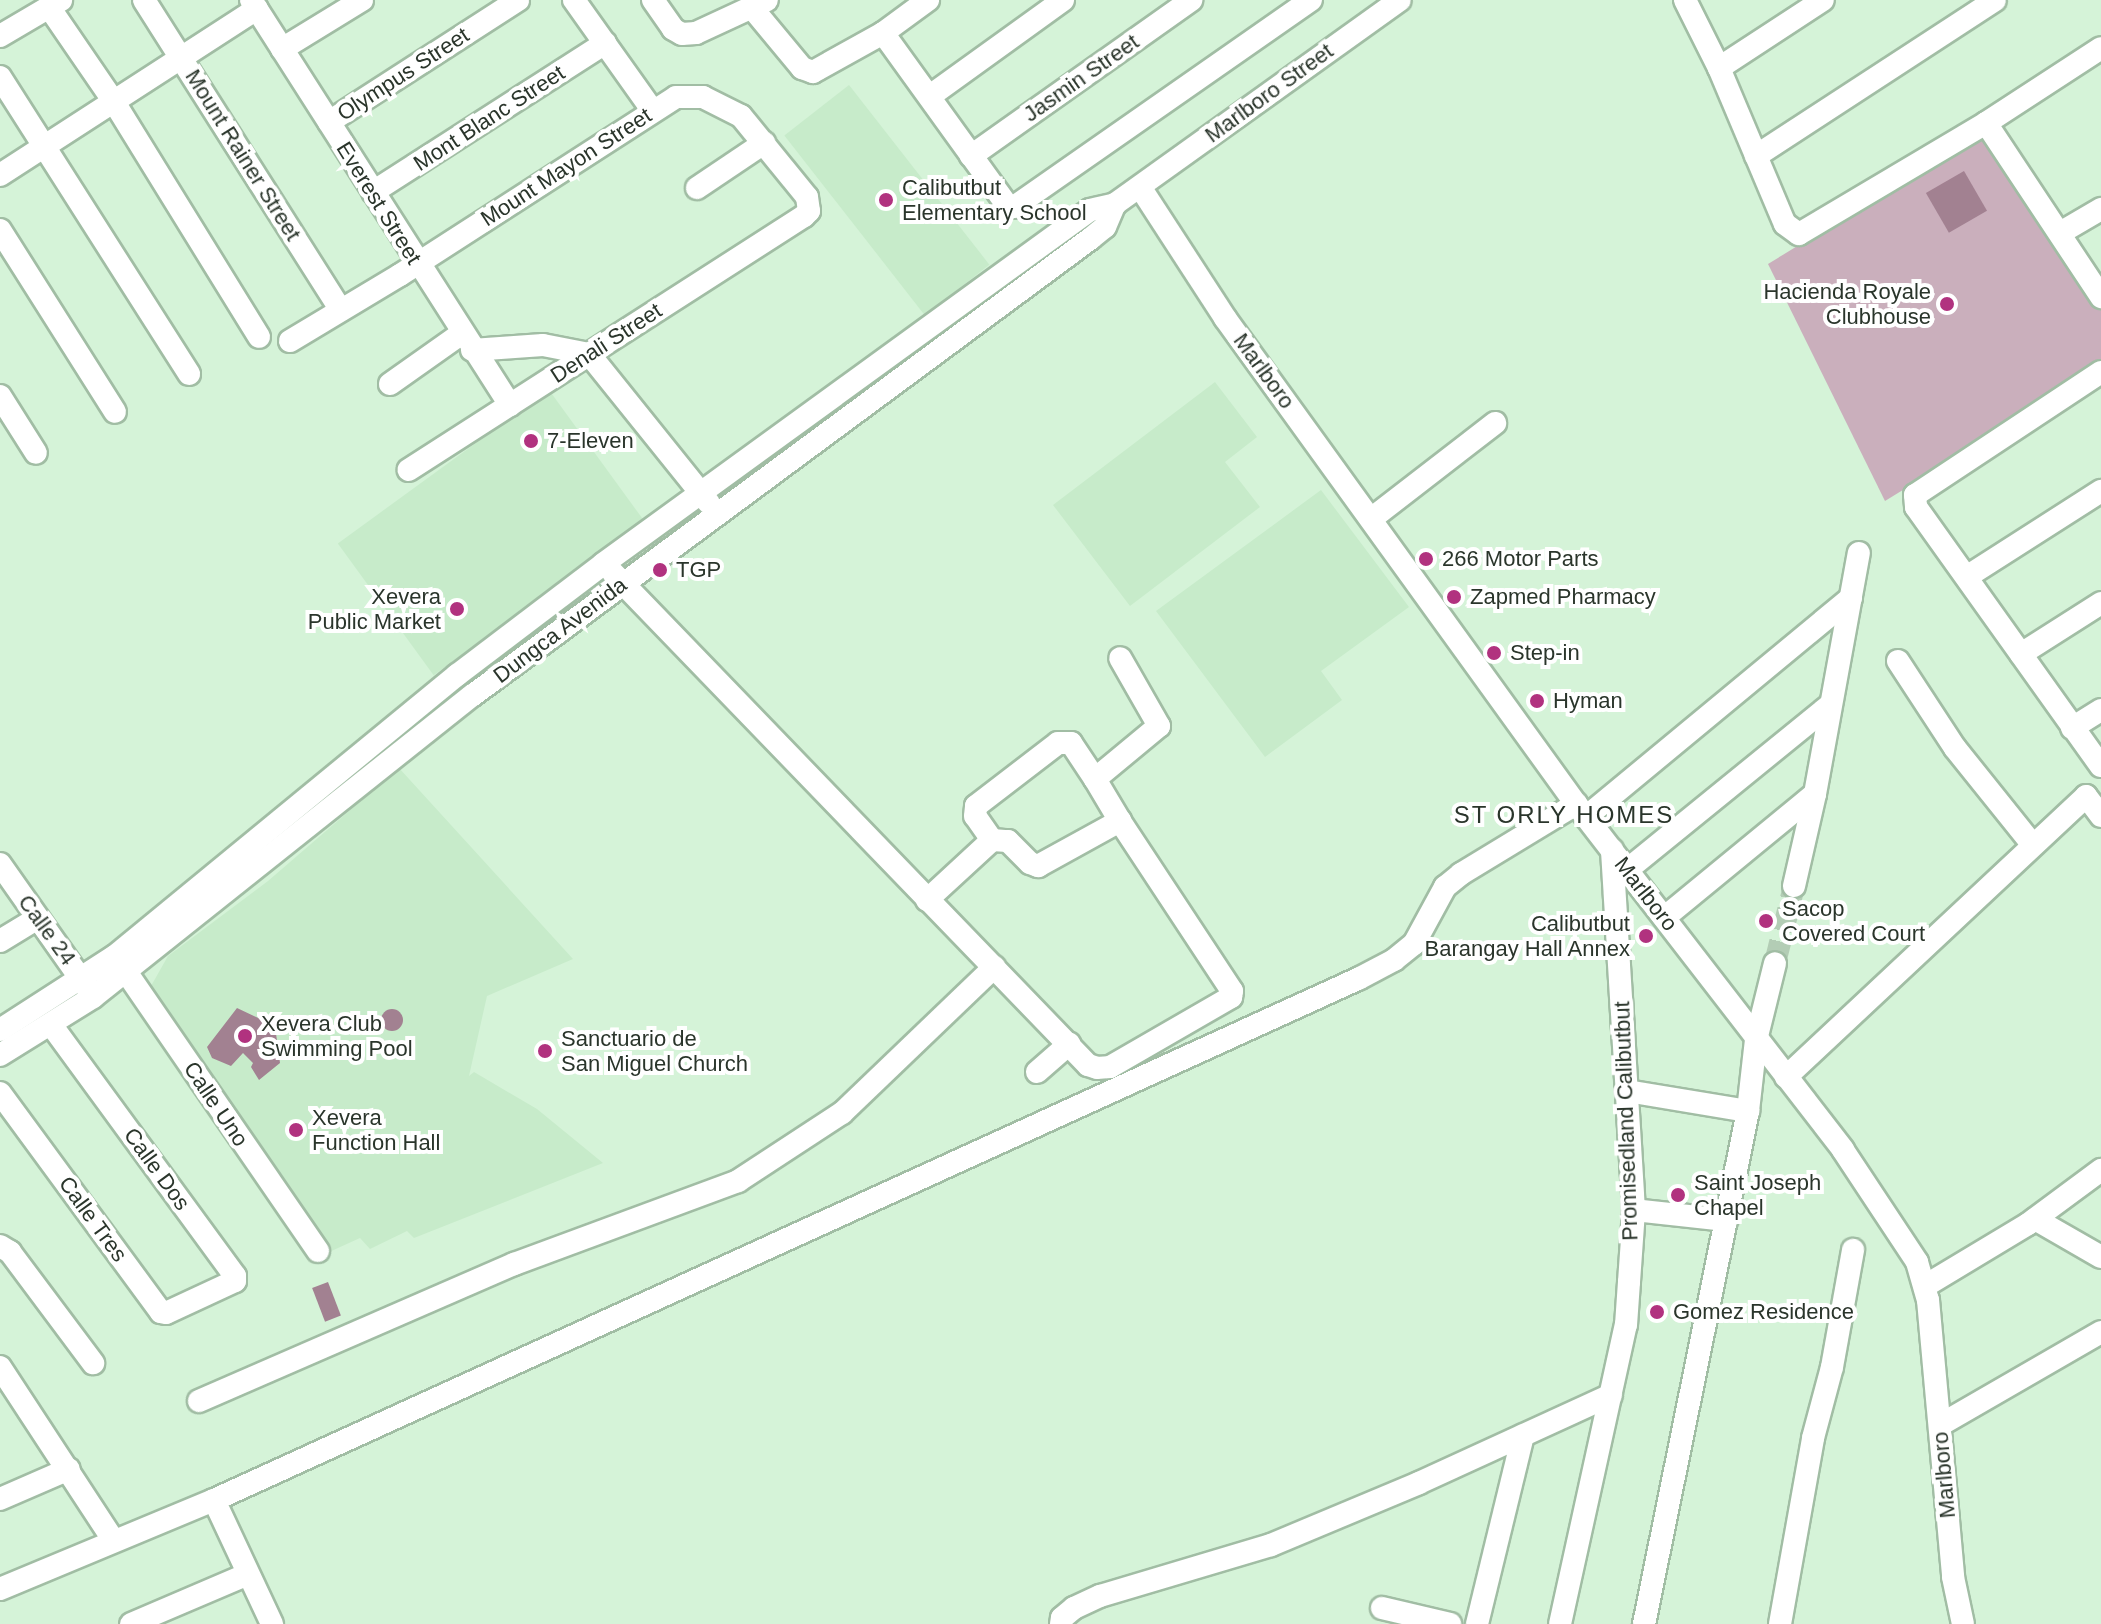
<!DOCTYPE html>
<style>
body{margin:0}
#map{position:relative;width:2101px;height:1624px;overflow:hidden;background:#d5f3d8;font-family:Arial,sans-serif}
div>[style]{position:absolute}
.built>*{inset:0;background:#c7ebca;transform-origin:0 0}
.green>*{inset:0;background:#caafbc}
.water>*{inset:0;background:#a28191;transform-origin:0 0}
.round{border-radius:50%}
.minor-tunnel>*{height:22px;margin-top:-11px;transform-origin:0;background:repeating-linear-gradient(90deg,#b3cdb5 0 22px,transparent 0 33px)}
.roads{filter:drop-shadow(2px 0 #a1bda4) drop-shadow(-2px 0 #a1bda4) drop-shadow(0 2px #a1bda4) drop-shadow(0 -2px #a1bda4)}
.minor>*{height:22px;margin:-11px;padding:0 11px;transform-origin:11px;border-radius:11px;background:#fff}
.dots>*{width:22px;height:22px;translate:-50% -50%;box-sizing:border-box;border:4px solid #fff;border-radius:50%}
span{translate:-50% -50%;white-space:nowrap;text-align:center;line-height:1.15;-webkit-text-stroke:8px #fff;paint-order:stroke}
.street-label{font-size:22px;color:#2a352b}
.poi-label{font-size:22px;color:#2a352b}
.left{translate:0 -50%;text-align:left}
.right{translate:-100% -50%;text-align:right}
.neighbourhood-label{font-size:24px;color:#2a352b;letter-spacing:2px}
</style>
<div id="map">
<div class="built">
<i style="left:849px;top:85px;width:228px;height:82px;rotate:52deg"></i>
<i style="clip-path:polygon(1215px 382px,1257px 437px,1225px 462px,1260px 507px,1130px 606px,1053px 505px)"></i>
<i style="left:549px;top:390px;width:163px;height:261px;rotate:54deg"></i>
<i style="clip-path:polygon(1321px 490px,1409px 607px,1321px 671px,1342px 700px,1265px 757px,1156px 611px)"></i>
<i style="clip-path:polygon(399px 768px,573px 959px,487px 996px,469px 1076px,474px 1072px,537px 1109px,603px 1163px,414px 1238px,407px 1231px,370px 1249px,360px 1238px,327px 1253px,151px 986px,168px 956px,268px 881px)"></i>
</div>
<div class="green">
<i style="clip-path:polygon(1993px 126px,2101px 294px,2101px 368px,1885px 501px,1768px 264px)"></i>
</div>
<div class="water">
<i style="left:1964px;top:171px;width:46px;height:44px;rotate:60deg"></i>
<i style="clip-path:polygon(237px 1008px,275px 1026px,280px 1063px,259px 1080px,251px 1067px,253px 1063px,243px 1053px,231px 1066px,212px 1058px,207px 1047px)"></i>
<i class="round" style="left:381px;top:1009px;width:22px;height:22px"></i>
<i style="left:328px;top:1282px;width:36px;height:17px;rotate:69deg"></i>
</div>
<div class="minor-tunnel">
<i style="left:1775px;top:963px;width:79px;rotate:-76.1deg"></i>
</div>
<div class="roads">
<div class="minor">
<i style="left:144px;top:0;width:367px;rotate:57.6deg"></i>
<i style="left:251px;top:0;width:481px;rotate:57.4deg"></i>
<i style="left:574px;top:0;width:136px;rotate:54.6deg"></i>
<i style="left:653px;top:0;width:35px;rotate:55deg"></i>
<i style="left:673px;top:29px;width:10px;rotate:29deg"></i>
<i style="left:682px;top:34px;width:14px;rotate:-4deg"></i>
<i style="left:696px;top:33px;width:78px;rotate:-24.9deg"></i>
<i style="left:1685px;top:0;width:76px;rotate:63.4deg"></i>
<i style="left:1719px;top:68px;width:169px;rotate:67.1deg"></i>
<i style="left:1785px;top:224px;width:17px;rotate:36deg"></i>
<i style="left:1799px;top:234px;width:217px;rotate:-30.7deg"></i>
<i style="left:1986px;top:123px;width:137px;rotate:-33.1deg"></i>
<i style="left:49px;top:7px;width:115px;rotate:55.6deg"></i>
<i style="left:114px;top:102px;width:276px;rotate:58.3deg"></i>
<i style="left:753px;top:9px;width:77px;rotate:50.3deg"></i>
<i style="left:802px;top:68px;width:12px;rotate:20deg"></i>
<i style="left:813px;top:72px;width:80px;rotate:-29.1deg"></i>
<i style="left:883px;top:33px;width:56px;rotate:-36.3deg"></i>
<i style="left:883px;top:33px;width:212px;rotate:54.2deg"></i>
<i style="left:1007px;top:205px;width:7px;rotate:16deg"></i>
<i style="left:1014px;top:207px;width:362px;rotate:-34.9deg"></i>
<i style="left:0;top:36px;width:71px;rotate:-30.5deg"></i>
<i style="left:282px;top:49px;width:94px;rotate:-31.5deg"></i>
<i style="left:1719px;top:68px;width:124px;rotate:-33.2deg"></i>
<i style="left:0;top:77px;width:352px;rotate:57.5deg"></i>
<i style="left:930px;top:96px;width:164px;rotate:-35.8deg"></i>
<i style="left:329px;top:122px;width:225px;rotate:-32.8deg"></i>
<i style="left:1986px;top:123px;width:209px;rotate:56.5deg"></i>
<i style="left:971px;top:156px;width:270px;rotate:-35.3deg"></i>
<i style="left:1756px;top:156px;width:285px;rotate:-33.1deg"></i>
<i style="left:0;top:175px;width:306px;rotate:-32.9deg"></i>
<i style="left:1140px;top:187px;width:156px;rotate:57deg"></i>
<i style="left:1225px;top:318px;width:599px;rotate:54.16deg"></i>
<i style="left:1576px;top:804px;width:437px;rotate:52.3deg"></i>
<i style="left:1843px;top:1150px;width:134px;rotate:56.5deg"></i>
<i style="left:1917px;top:1262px;width:40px;rotate:74deg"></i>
<i style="left:1928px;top:1300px;width:278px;rotate:84.8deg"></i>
<i style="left:1953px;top:1577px;width:48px;rotate:78deg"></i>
<i style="left:697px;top:188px;width:81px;rotate:-33.9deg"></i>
<i style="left:373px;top:192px;width:276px;rotate:-32.7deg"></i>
<i style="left:0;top:230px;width:215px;rotate:57.7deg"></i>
<i style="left:2060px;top:233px;width:48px;rotate:-30.3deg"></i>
<i style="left:290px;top:341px;width:128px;rotate:-31deg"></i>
<i style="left:400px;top:275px;width:328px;rotate:-32.8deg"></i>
<i style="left:676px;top:97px;width:27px"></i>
<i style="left:703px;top:97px;width:42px;rotate:26.6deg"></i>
<i style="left:741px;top:116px;width:104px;rotate:50.8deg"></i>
<i style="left:807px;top:197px;width:14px;rotate:82deg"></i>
<i style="left:809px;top:211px;width:7px;rotate:135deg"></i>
<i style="left:804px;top:216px;width:470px;rotate:147.3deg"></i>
<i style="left:472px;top:350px;width:71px;rotate:-4deg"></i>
<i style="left:543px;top:345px;width:47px;rotate:11.1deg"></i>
<i style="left:589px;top:354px;width:191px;rotate:51.2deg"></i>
<i style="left:2101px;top:372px;width:223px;rotate:146.5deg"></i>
<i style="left:1915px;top:495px;width:12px;rotate:85deg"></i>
<i style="left:1916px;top:507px;width:318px;rotate:54.5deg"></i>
<i style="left:390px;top:384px;width:87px;rotate:-35.2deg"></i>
<i style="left:0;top:396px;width:67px;rotate:57.7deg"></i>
<i style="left:1371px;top:519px;width:157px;rotate:-37.7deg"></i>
<i style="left:613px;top:573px;width:684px;rotate:46.01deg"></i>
<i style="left:1088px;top:1065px;width:9px;rotate:18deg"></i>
<i style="left:1097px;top:1068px;width:13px;rotate:-4deg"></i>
<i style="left:1110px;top:1067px;width:140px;rotate:-30deg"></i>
<i style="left:1231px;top:997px;width:6px;rotate:-81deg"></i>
<i style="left:1232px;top:991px;width:204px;rotate:-123.4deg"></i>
<i style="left:1968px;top:576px;width:158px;rotate:-32.6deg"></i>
<i style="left:2021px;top:654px;width:95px;rotate:-32.5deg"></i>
<i style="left:1898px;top:661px;width:104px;rotate:56.8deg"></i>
<i style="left:1955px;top:748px;width:123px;rotate:51.3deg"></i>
<i style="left:2072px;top:728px;width:34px;rotate:-32deg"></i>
<i style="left:1586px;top:817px;width:344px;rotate:-39.6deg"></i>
<i style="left:992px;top:840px;width:29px;rotate:-125deg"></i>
<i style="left:975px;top:816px;width:10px;rotate:-84deg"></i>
<i style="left:976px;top:806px;width:103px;rotate:-37.5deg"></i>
<i style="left:1058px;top:743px;width:13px"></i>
<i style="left:1071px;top:743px;width:43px;rotate:56.3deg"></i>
<i style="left:0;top:864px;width:153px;rotate:54.9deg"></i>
<i style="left:1627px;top:870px;width:262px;rotate:-39.1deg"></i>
<i style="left:1794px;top:886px;width:94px;rotate:-77.1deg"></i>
<i style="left:1815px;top:794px;width:245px;rotate:-79.7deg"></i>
<i style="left:927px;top:900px;width:88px;rotate:-42.7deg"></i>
<i style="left:992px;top:840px;width:16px;rotate:4deg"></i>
<i style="left:1008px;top:841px;width:31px;rotate:45deg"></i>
<i style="left:1030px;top:863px;width:9px;rotate:21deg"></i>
<i style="left:1038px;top:866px;width:94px;rotate:-28.8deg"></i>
<i style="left:1120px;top:821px;width:49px;rotate:-120.8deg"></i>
<i style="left:1095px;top:779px;width:83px;rotate:-39.6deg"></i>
<i style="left:1159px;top:726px;width:78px;rotate:-119.8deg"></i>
<i style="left:1665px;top:917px;width:194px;rotate:-39.4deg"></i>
<i style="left:0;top:941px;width:44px;rotate:-31.2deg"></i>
<i style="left:118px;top:960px;width:353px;rotate:55.5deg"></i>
<i style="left:0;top:1030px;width:137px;rotate:-32.8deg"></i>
<i style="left:115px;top:956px;width:443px;rotate:-39.4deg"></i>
<i style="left:457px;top:675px;width:183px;rotate:-37.2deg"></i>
<i style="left:603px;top:564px;width:602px;rotate:-36.01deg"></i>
<i style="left:1090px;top:210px;width:26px;rotate:-13deg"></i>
<i style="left:1115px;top:204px;width:350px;rotate:-35.6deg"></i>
<i style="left:0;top:1055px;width:110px;rotate:-31.9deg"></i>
<i style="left:93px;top:997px;width:485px;rotate:-38.5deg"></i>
<i style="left:473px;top:695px;width:767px;rotate:-36.47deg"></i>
<i style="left:1090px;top:239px;width:19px;rotate:-39deg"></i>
<i style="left:1105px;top:227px;width:25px;rotate:-67deg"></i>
<i style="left:1037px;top:1072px;width:43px;rotate:-41.2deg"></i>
<i style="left:1786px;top:1077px;width:411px;rotate:-43.1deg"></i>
<i style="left:2086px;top:796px;width:25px;rotate:53deg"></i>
<i style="left:1627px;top:1091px;width:123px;rotate:9.4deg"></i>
<i style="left:0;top:1093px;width:272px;rotate:53.7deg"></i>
<i style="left:161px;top:1312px;width:5px;rotate:11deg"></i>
<i style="left:166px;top:1313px;width:76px;rotate:-24.9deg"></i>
<i style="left:235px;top:1281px;width:5px;rotate:-90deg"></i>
<i style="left:235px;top:1276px;width:311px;rotate:-126.2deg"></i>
<i style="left:1634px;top:1210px;width:93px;rotate:6.2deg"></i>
<i style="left:2035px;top:1219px;width:76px;rotate:29.9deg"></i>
<i style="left:0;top:1246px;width:12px;rotate:31deg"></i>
<i style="left:10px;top:1252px;width:139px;rotate:53.2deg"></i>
<i style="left:1925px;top:1286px;width:120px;rotate:-31deg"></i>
<i style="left:2028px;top:1224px;width:91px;rotate:-36.5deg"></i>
<i style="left:0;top:1367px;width:208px;rotate:56.8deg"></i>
<i style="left:199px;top:1401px;width:344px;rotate:-23.5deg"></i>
<i style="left:514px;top:1264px;width:239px;rotate:-20.3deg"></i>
<i style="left:738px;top:1181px;width:124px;rotate:-33.2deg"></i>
<i style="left:842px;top:1113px;width:211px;rotate:-43.8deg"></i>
<i style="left:1940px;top:1425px;width:186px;rotate:-30deg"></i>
<i style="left:0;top:1499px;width:75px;rotate:-23.5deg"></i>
<i style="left:214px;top:1500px;width:137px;rotate:64.9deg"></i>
<i style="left:0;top:1589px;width:232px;rotate:-22.6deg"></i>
<i style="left:214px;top:1500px;width:1257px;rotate:-24.49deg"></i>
<i style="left:1358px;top:979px;width:41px;rotate:-27.8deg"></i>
<i style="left:1394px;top:960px;width:26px;rotate:-39deg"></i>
<i style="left:1414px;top:944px;width:65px;rotate:-61.5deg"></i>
<i style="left:1445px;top:887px;width:21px;rotate:-39deg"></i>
<i style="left:1461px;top:874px;width:135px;rotate:-31.3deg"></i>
<i style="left:1382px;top:1608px;width:70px;rotate:13.2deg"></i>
<i style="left:131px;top:1624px;width:127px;rotate:-23.1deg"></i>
<i style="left:1061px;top:1624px;width:6px;rotate:-81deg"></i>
<i style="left:1062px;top:1618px;width:16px;rotate:-40deg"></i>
<i style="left:1074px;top:1608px;width:29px;rotate:-25deg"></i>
<i style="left:1100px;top:1596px;width:178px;rotate:-16.6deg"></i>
<i style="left:1271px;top:1545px;width:160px;rotate:-22.7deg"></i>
<i style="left:1419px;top:1483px;width:211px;rotate:-24.6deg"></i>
<i style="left:1477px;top:1624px;width:194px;rotate:-76.3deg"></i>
<i style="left:1560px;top:1624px;width:306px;rotate:-77.6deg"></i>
<i style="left:1626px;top:1325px;width:43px;rotate:-86deg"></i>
<i style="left:1629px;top:1282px;width:72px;rotate:-86deg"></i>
<i style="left:1634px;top:1210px;width:361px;rotate:-93.5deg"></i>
<i style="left:1644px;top:1624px;width:523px;rotate:-78.54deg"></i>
<i style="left:1748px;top:1111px;width:71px;rotate:-83.6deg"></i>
<i style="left:1756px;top:1040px;width:79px;rotate:-76.1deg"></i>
<i style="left:1780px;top:1624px;width:189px;rotate:-79.9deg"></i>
<i style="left:1813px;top:1438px;width:73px;rotate:-75deg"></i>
<i style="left:1832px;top:1367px;width:119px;rotate:-79.8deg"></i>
</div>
</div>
<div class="dots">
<i style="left:886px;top:200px;background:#b1327f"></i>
<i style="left:1947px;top:304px;background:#b1327f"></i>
<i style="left:531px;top:441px;background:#b1327f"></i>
<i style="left:1426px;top:559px;background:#b1327f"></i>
<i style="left:660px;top:570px;background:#b1327f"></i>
<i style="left:1454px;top:597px;background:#b1327f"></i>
<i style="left:457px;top:609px;background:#b1327f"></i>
<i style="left:1494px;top:653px;background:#b1327f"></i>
<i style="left:1537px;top:701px;background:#b1327f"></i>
<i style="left:1766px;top:921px;background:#b1327f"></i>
<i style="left:1646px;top:936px;background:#b1327f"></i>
<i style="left:245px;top:1036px;background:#b1327f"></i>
<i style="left:545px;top:1051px;background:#b1327f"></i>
<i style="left:296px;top:1130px;background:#b1327f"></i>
<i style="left:1678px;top:1195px;background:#b1327f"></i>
<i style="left:1657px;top:1312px;background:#b1327f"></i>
</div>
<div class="street-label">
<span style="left:403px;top:74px;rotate:-33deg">Olympus Street</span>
<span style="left:1081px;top:78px;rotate:-35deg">Jasmin Street</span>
<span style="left:1269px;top:93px;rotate:-36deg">Marlboro Street</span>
<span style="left:489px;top:118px;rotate:-33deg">Mont Blanc Street</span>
<span style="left:243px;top:155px;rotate:58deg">Mount Rainer Street</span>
<span style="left:566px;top:167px;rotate:-33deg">Mount Mayon Street</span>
<span style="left:379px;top:203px;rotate:58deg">Everest Street</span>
<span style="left:606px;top:343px;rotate:-33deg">Denali Street</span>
<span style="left:1264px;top:371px;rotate:54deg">Marlboro</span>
<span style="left:560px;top:630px;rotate:-37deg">Dungca Avenida</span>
<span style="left:1646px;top:894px;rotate:52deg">Marlboro</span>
<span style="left:47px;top:930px;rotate:54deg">Calle 24</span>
<span style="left:216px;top:1104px;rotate:56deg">Calle Uno</span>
<span style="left:1626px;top:1121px;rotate:-92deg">Promisedland Calibutbut</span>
<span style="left:157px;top:1169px;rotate:54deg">Calle Dos</span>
<span style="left:93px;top:1219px;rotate:54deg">Calle Tres</span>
<span style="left:1944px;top:1475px;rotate:-95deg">Marlboro</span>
</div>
<div class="poi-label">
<span class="left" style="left:902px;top:200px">Calibutbut<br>Elementary School</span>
<span class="right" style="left:1931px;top:304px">Hacienda Royale<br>Clubhouse</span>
<span class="left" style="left:547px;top:441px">7-Eleven</span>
<span class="left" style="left:1442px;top:559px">266 Motor Parts</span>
<span class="left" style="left:676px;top:570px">TGP</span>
<span class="right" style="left:441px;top:609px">Xevera<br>Public Market</span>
<span class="left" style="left:1470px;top:597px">Zapmed Pharmacy</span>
<span class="left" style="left:1510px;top:653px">Step-in</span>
<span class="left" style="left:1553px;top:701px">Hyman</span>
<span class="left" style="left:1782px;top:921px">Sacop<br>Covered Court</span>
<span class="right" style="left:1630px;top:936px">Calibutbut<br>Barangay Hall Annex</span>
<span class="left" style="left:261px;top:1036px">Xevera Club<br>Swimming Pool</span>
<span class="left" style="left:561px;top:1051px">Sanctuario de<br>San Miguel Church</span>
<span class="left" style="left:312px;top:1130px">Xevera<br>Function Hall</span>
<span class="left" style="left:1694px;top:1195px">Saint Joseph<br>Chapel</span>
<span class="left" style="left:1673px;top:1312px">Gomez Residence</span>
</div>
<div class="neighbourhood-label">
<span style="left:1564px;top:815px">ST ORLY HOMES</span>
</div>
</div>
